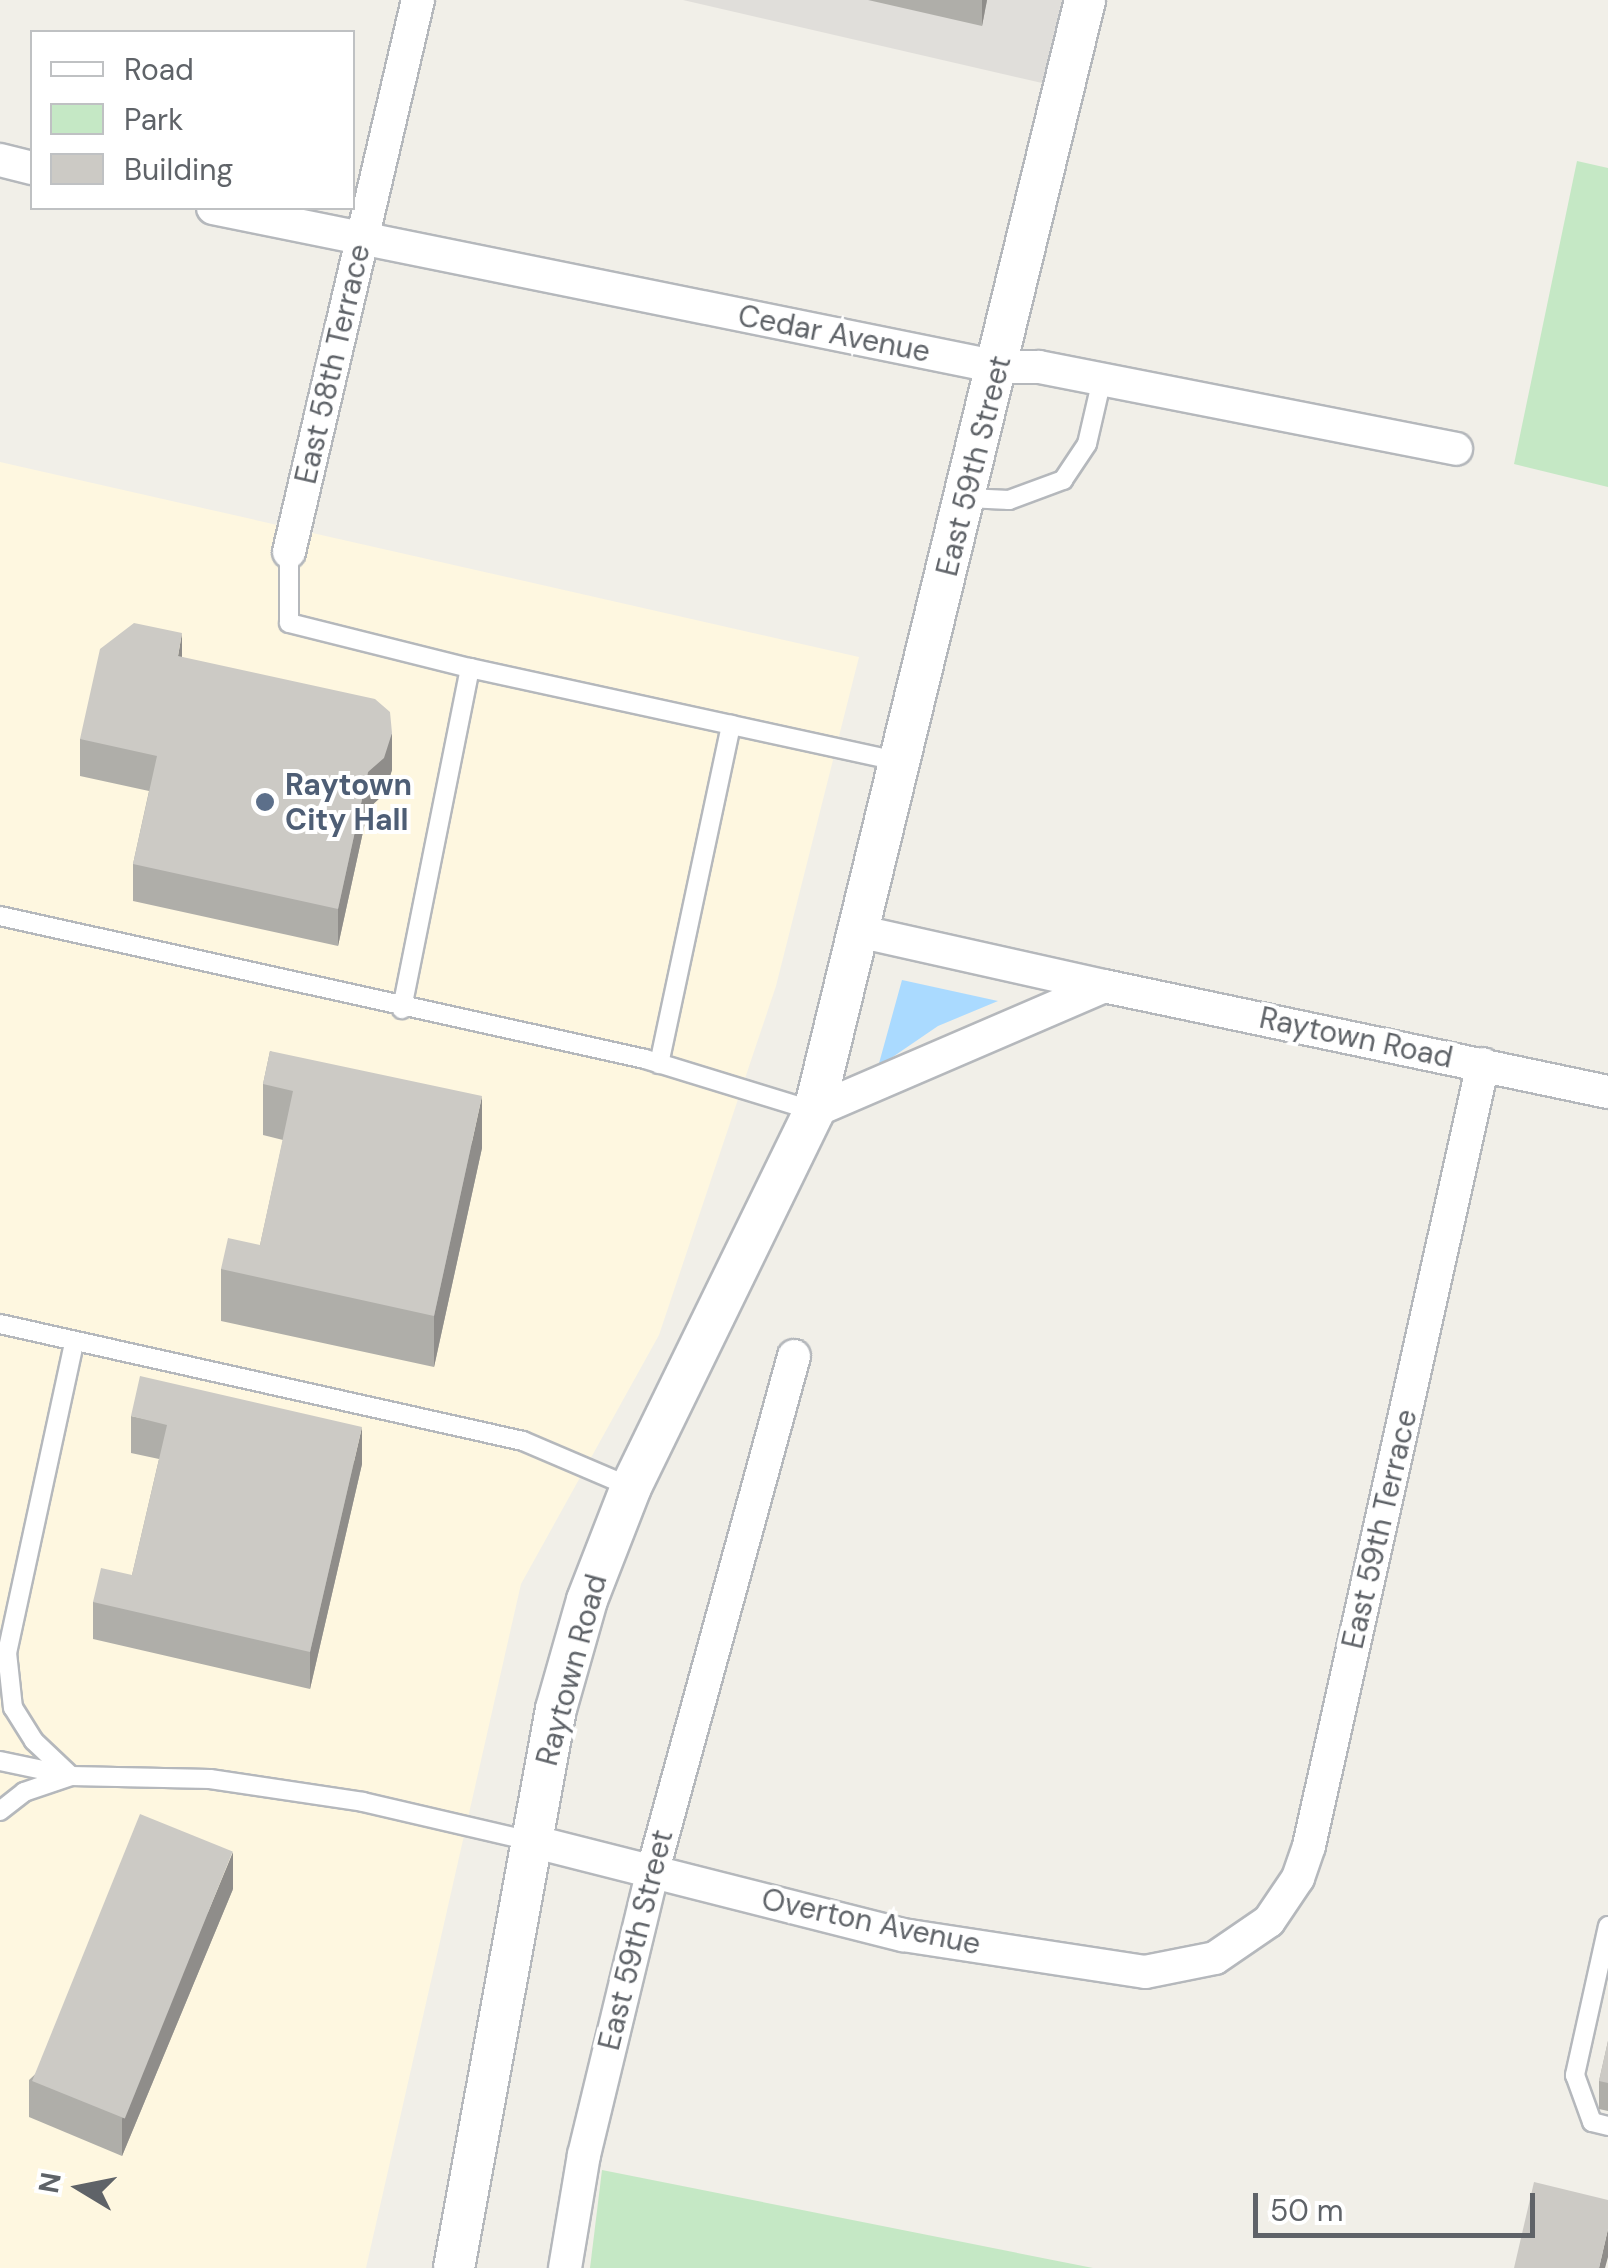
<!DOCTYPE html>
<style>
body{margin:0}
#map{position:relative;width:1608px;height:2268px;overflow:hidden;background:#f1efe8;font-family:"DM Sans",sans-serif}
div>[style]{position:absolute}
.commercial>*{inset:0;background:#fef7e0}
.industrial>*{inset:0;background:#e0deda}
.green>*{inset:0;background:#c5e8c5}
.water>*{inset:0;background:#aadaff}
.roads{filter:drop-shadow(2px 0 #b5b8bc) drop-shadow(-2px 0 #b5b8bc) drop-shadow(0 2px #b5b8bc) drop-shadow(0 -2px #b5b8bc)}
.service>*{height:18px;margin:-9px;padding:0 9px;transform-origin:9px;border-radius:9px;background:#fff}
.minor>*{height:32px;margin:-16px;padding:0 16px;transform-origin:16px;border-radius:16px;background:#fff}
.tertiary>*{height:40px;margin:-20px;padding:0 20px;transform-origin:20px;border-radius:20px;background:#fff}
.wall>*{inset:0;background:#afaea9}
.shaded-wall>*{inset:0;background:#8f8d8a}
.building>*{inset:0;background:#cccac5;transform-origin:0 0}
.dots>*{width:28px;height:28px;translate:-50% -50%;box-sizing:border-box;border:5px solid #fff;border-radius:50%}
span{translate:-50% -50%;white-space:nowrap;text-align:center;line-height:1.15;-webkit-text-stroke:8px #fff;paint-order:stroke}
.street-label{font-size:30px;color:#5f6368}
.service-label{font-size:30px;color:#4e5e75;font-weight:700}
.left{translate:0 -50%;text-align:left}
.legend{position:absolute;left:30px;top:30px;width:325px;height:180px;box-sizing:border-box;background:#fff;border:2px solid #bfc1c3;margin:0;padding:12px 18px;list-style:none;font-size:30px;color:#5f6368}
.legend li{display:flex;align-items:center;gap:20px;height:50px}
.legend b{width:50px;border:2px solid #bfc1c3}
.north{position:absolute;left:30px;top:2138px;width:100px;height:100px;-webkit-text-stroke:8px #fff;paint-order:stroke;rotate:280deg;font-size:28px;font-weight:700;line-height:40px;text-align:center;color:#5f6368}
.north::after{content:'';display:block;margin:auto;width:35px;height:45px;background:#5f6368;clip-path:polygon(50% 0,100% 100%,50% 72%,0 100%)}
.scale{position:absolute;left:1253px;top:2193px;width:282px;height:45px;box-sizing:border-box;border:5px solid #5f6368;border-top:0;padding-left:12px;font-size:30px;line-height:35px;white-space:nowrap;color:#5f6368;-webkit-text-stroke:8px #fff;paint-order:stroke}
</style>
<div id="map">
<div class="commercial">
<i style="clip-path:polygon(0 462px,859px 657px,776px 986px,659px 1335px,521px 1584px,366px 2268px,0 2268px)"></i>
</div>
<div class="industrial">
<i style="clip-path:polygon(683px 0,1062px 0,1042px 83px)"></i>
</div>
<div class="green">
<i style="clip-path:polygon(1577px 161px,1608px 168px,1608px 487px,1514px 464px)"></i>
<i style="clip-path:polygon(602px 2170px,1093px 2268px,590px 2268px)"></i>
</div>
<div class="water">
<i style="clip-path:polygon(902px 980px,998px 1001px,938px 1026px,878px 1067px)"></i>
</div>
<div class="roads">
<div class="service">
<i style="left:967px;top:498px;width:42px;rotate:2.7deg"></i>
<i style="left:1009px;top:500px;width:58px;rotate:-20.3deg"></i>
<i style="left:1063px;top:480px;width:43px;rotate:-56.3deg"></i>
<i style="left:1087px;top:444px;width:67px;rotate:-77deg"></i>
<i style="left:289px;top:552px;width:71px;rotate:90deg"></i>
<i style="left:289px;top:623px;width:187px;rotate:14deg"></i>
<i style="left:470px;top:668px;width:348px;rotate:101.3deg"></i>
<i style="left:470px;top:668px;width:442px;rotate:12.3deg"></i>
<i style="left:0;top:916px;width:661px;rotate:12.5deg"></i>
<i style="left:645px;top:1059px;width:177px;rotate:17.1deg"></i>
<i style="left:659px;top:1064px;width:347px;rotate:-78deg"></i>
<i style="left:0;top:1324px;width:536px;rotate:12.61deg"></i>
<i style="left:523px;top:1441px;width:117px;rotate:23.1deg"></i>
<i style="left:0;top:1761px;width:73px;rotate:11.9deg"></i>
<i style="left:71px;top:1776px;width:139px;rotate:1.2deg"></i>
<i style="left:210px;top:1779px;width:155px;rotate:8.5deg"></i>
<i style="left:363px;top:1802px;width:172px;rotate:13.1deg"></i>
<i style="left:0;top:1811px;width:31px;rotate:-38deg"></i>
<i style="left:24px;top:1792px;width:50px;rotate:-18.8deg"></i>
<i style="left:71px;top:1776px;width:51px;rotate:-136.6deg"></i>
<i style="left:34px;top:1741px;width:39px;rotate:-122deg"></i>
<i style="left:13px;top:1708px;width:55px;rotate:-96.2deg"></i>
<i style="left:7px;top:1653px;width:316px;rotate:-77.8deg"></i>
<i style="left:1608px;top:1926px;width:153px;rotate:102.5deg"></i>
<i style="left:1575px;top:2075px;width:50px;rotate:70.1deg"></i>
<i style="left:1592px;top:2122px;width:16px;rotate:14deg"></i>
</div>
<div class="minor">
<i style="left:0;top:160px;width:33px;rotate:14deg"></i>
<i style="left:213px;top:208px;width:801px;rotate:11.45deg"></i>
<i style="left:998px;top:367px;width:41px"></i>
<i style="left:1039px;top:367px;width:425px;rotate:11.1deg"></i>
<i style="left:289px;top:552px;width:567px;rotate:-76.85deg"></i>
<i style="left:862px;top:932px;width:248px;rotate:12.6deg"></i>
<i style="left:814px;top:1111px;width:316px;rotate:-23.3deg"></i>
<i style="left:1104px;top:986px;width:515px;rotate:11.88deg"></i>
<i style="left:531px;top:1841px;width:384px;rotate:14.2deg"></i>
<i style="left:903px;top:1935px;width:245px;rotate:8.7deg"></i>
<i style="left:1145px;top:1972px;width:71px;rotate:-11.3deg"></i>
<i style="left:1215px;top:1958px;width:65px;rotate:-34.4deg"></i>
<i style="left:1269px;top:1921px;width:52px;rotate:-56deg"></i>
<i style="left:1298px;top:1878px;width:34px;rotate:-71deg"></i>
<i style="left:1309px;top:1846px;width:801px;rotate:-77.46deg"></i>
<i style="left:565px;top:2268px;width:115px;rotate:-80.5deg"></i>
<i style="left:584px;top:2155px;width:293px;rotate:-76.4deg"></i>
<i style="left:653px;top:1870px;width:533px;rotate:-74.66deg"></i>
</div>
<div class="tertiary">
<i style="left:454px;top:2268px;width:568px;rotate:-79.66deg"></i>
<i style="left:556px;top:1709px;width:113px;rotate:-74.1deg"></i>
<i style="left:587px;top:1600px;width:121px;rotate:-68.7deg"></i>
<i style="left:631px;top:1487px;width:418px;rotate:-64deg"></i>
<i style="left:814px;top:1111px;width:1144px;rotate:-76.29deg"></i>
</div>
</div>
<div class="wall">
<i style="clip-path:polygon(868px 0,987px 0,982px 26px)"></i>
<i style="clip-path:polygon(182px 657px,392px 770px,384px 794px,368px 809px,338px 946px,133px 901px,133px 864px,149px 791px,80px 776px,80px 739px)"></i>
<i style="clip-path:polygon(270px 1051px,482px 1148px,434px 1367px,221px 1321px,221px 1269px,260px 1245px,283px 1140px,263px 1135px,263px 1084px)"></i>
<i style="clip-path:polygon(131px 1416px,362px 1464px,310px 1689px,93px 1639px,93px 1602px,132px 1575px,159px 1459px,131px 1453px)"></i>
<i style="clip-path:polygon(233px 1889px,122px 2156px,29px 2117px,29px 2080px)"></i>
<i style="clip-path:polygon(1608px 2041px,1608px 2111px,1599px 2109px,1599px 2081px)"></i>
</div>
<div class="shaded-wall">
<i style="clip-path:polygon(982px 0,987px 0,982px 26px)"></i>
<i style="clip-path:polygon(182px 633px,182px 670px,178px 656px)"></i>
<i style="clip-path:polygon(392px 733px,392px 770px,384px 794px,368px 809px,338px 946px,338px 909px,368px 772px)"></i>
<i style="clip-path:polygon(482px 1096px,482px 1148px,434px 1367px,434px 1316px)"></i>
<i style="clip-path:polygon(362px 1427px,362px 1464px,310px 1689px,310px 1652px)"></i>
<i style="clip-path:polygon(233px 1852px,233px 1889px,122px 2156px,122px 2119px)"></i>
<i style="clip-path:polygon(1608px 2229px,1608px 2257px,1605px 2268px,1599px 2268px)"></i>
</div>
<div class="building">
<i style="clip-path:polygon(134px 623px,182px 633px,178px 656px,375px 699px,390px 712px,392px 733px,384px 758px,368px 772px,338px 909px,133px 864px,157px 756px,80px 739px,100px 649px)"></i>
<i style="clip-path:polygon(270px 1051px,482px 1096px,434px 1316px,221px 1269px,228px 1238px,260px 1245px,293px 1091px,263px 1084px)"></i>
<i style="clip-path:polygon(140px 1376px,362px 1427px,310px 1652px,93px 1602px,101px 1568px,132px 1575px,167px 1425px,131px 1416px)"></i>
<i style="left:140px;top:1814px;width:100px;height:288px;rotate:22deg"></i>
<i style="clip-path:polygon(1608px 2041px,1608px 2083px,1599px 2081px)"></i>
<i style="clip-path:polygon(1534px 2182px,1608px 2200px,1608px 2229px,1599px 2268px,1514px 2268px)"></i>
</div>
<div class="dots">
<i style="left:265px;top:802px;background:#5c6f8a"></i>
</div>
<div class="street-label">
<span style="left:834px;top:334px;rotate:11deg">Cedar Avenue</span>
<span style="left:333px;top:364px;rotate:-77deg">East 58th Terrace</span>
<span style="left:974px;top:466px;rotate:-76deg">East 59th Street</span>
<span style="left:1356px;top:1038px;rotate:12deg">Raytown Road</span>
<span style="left:1380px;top:1529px;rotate:-77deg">East 59th Terrace</span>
<span style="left:572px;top:1670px;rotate:-75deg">Raytown Road</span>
<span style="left:871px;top:1922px;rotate:12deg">Overton Avenue</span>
<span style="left:636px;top:1940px;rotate:-76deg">East 59th Street</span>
</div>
<div class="service-label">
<span class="left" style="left:285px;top:802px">Raytown<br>City Hall</span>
</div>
<ul class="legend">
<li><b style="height:12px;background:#fff"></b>Road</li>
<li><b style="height:28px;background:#c5e8c5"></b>Park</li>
<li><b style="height:28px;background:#cccac5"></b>Building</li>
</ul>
<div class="north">N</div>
<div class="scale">50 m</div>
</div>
